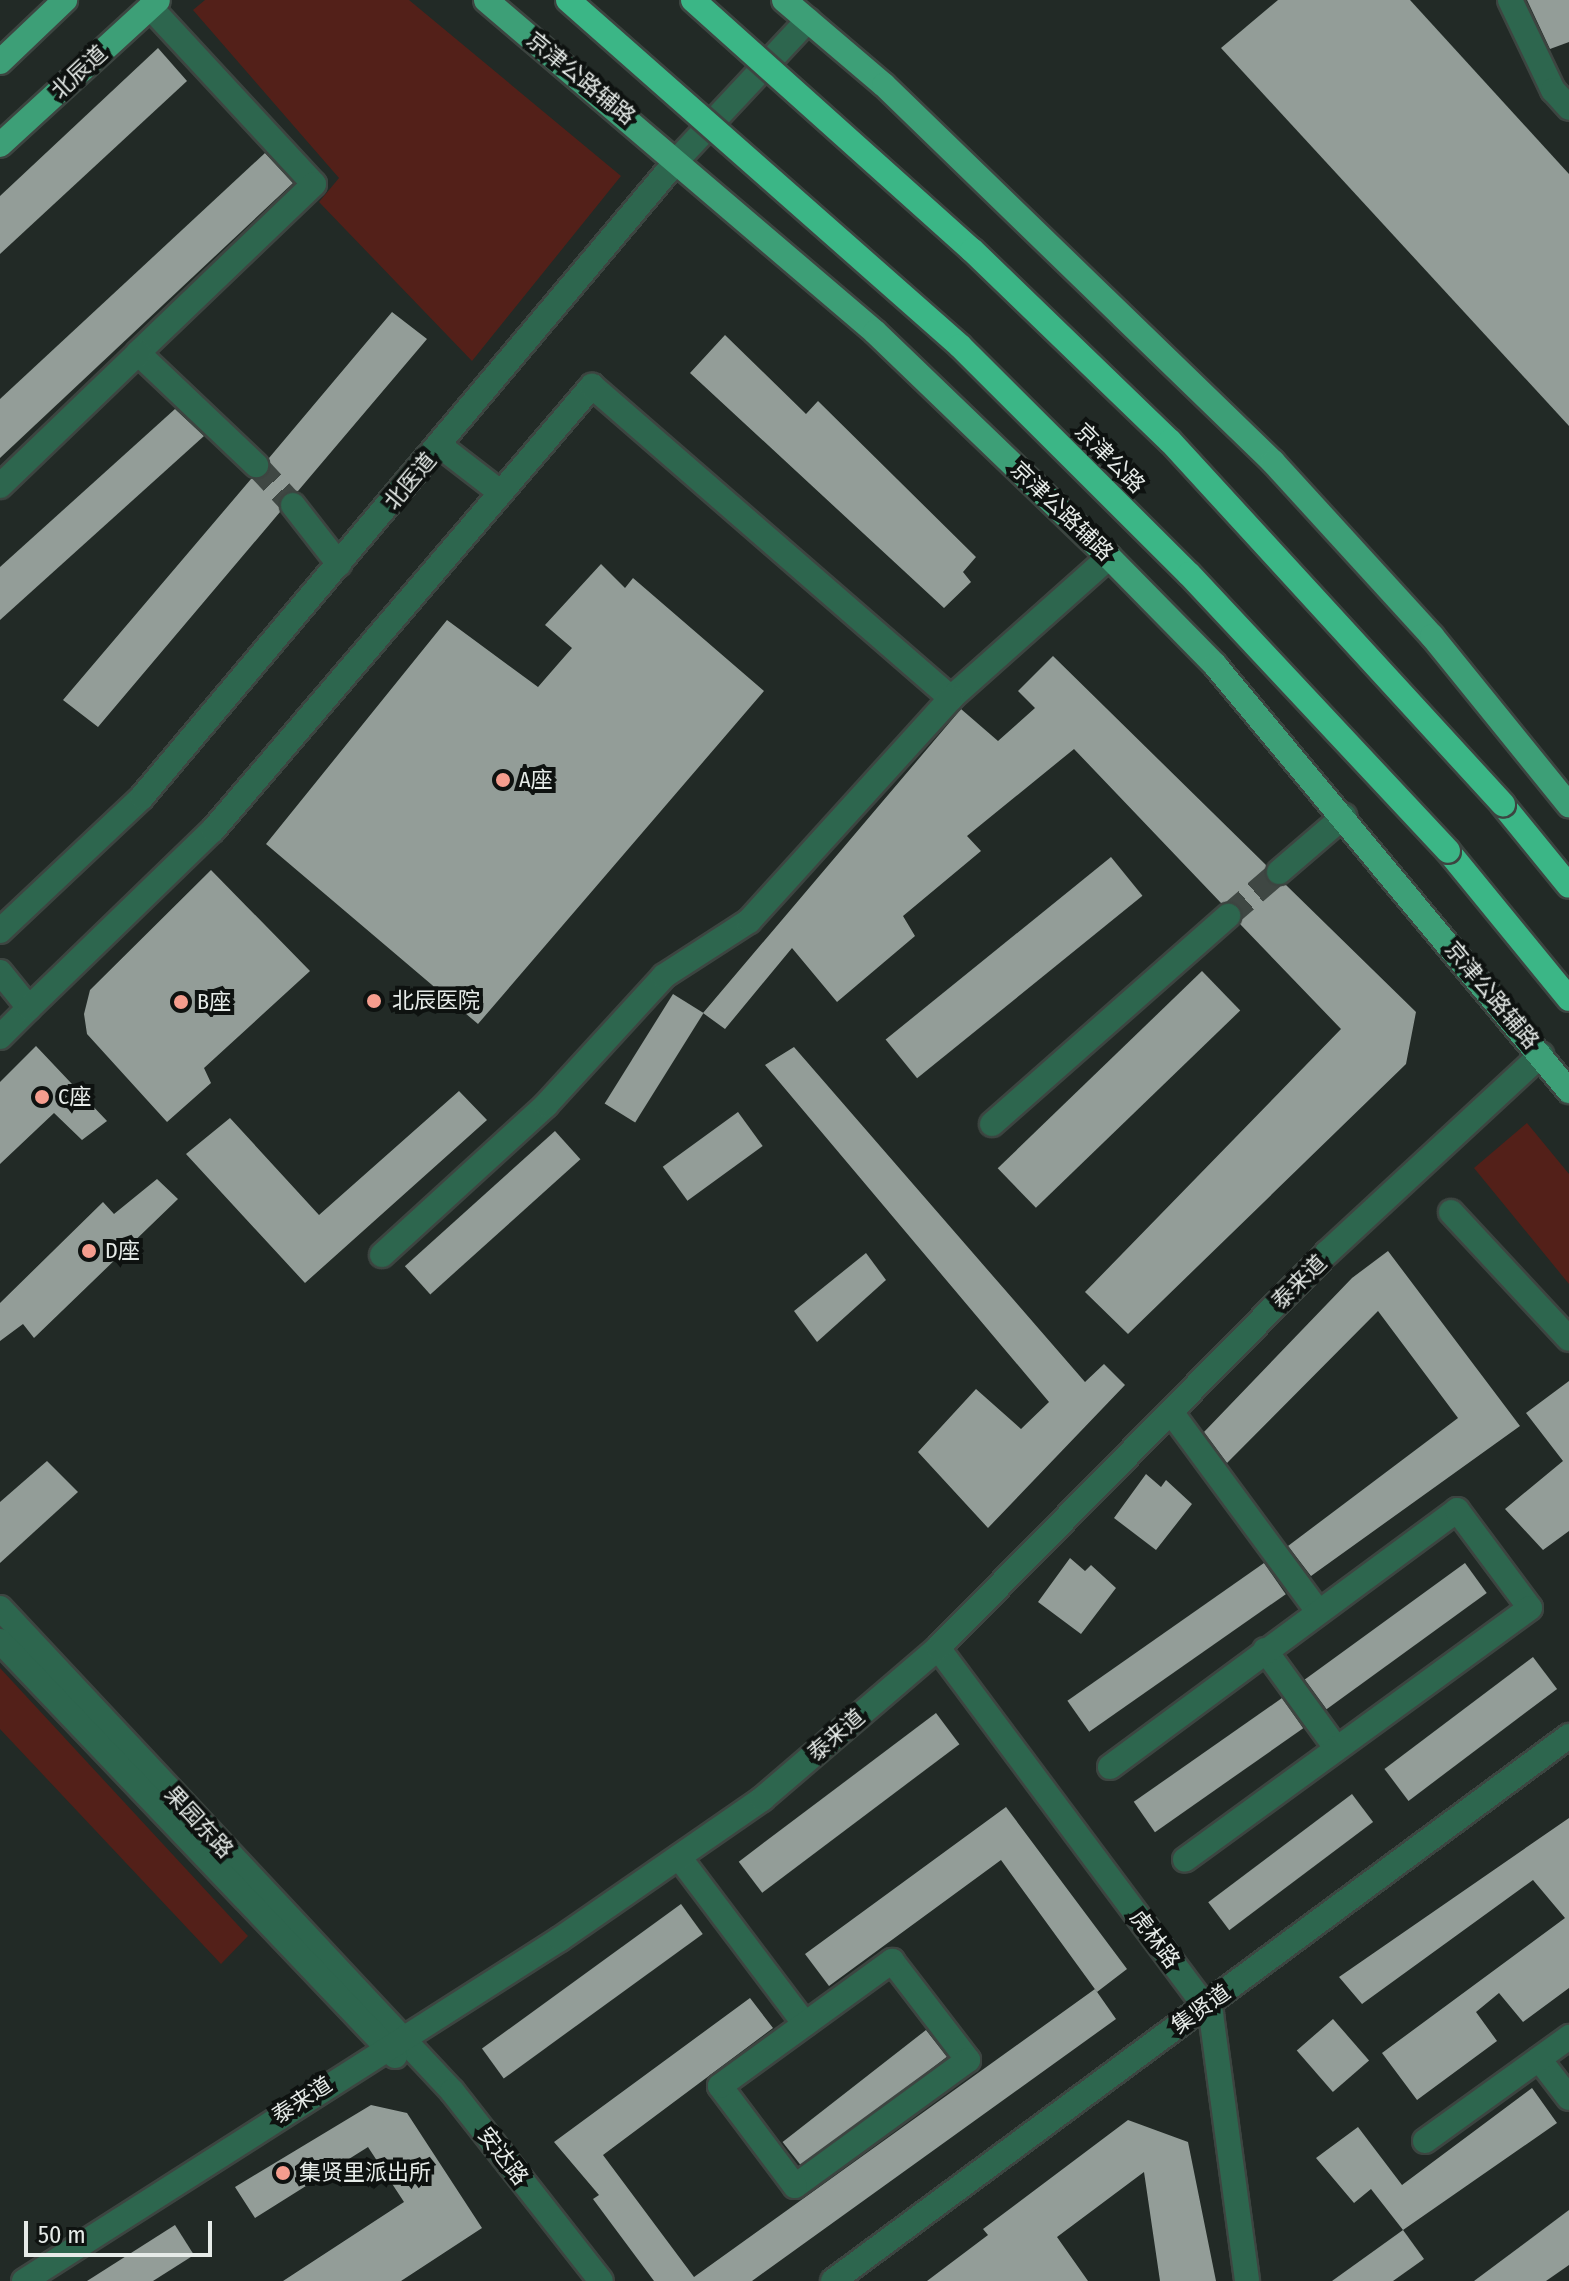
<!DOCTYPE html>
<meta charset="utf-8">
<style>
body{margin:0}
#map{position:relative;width:1569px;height:2281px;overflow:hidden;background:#222a26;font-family:"Fira Sans Condensed","Noto Sans SC",sans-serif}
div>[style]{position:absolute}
.green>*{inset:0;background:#532019}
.building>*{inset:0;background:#939d98;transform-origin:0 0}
.minor-tunnel>*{height:24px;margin-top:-12px;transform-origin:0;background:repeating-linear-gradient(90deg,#3f4743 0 24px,transparent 0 36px)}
.roads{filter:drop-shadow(2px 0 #3d4541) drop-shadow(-2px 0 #3d4541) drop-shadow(0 2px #3d4541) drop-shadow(0 -2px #3d4541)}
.minor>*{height:24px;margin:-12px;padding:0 12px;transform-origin:12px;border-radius:12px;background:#2d664e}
.major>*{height:24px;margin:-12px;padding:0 12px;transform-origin:12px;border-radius:12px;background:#3d9f77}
.highway>*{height:24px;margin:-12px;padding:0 12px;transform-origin:12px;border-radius:12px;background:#3bb686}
.bridges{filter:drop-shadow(2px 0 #3d4541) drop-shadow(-2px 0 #3d4541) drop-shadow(0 2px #3d4541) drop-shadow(0 -2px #3d4541)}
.highway-bridge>*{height:24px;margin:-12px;padding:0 12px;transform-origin:12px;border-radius:12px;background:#3bb686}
.dots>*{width:22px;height:22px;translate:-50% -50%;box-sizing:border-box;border:4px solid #0e1210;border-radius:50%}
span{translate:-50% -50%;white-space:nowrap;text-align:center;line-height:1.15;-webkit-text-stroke:8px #0e1210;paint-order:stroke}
.street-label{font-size:22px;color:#e6ebe8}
.poi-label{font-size:22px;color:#e6ebe8}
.left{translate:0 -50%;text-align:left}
.scale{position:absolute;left:24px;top:2221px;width:188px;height:36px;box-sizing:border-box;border:4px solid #e6ebe8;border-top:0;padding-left:10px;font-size:24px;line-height:28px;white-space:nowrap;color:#e6ebe8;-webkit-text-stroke:6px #0e1210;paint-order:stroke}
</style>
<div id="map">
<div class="green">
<i style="clip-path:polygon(205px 0,409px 0,621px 176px,472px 361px,319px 202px,339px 178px,193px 10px)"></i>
<i style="clip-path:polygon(1527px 1123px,1569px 1174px,1569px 1284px,1474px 1168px)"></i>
<i style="clip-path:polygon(0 1668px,248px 1936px,221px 1964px,0 1729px)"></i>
</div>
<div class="building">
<i style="clip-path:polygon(1278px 0,1410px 0,1569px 174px,1569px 426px,1221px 48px)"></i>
<i style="clip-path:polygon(1527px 0,1569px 0,1569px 42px,1550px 49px)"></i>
<i style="clip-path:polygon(158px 48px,187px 81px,0 254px,0 196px)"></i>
<i style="clip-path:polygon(265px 153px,293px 183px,0 458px,0 399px)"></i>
<i style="clip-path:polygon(392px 312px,427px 339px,298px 491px,283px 494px,280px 512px,98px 727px,63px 700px,251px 479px,267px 475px,269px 458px)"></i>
<i style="clip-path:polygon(725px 335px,806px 414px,818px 401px,976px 557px,963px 572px,971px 582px,944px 608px,690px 373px)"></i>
<i style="clip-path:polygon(175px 409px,204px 436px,0 620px,0 567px)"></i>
<i style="clip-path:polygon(601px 564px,625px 588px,633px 578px,764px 691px,478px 1024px,266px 844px,447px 620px,538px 687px,572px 648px,545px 625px)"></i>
<i style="clip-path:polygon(1053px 656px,1266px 865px,1268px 882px,1286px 885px,1416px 1012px,1406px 1064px,1128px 1334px,1085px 1292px,1341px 1029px,1240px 924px,1239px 906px,1221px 903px,1074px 749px,967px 836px,981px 851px,903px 916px,915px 936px,837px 1002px,792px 948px,725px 1029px,703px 1013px,961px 709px,998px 741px,1035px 708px,1018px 691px)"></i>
<i style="left:1111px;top:857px;width:50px;height:290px;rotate:51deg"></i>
<i style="clip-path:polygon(211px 870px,310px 971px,204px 1068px,211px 1083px,167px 1122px,87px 1034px,84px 1014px,90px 990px)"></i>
<i style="left:1202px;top:971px;width:55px;height:284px;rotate:46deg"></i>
<i style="left:673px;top:994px;width:36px;height:129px;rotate:32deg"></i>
<i style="clip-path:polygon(36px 1046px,107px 1121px,82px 1140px,54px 1113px,0 1164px,0 1082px)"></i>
<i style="clip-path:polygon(794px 1047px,1085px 1382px,1104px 1364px,1125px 1385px,988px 1528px,918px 1452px,976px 1389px,1021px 1429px,1049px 1402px,765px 1065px)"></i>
<i style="clip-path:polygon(459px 1091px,487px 1120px,305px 1283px,186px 1154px,230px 1118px,319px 1215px)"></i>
<i style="left:738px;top:1112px;width:42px;height:93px;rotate:54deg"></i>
<i style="left:555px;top:1131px;width:38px;height:202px;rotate:48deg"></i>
<i style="clip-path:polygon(157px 1179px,178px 1199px,34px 1338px,23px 1324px,0 1341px,0 1303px,103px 1202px,114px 1214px)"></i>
<i style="clip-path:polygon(1388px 1251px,1520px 1426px,1311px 1576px,1288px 1546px,1458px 1418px,1378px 1311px,1227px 1463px,1204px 1432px,1352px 1278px)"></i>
<i style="clip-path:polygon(866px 1253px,886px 1280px,817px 1342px,794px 1311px)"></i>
<i style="clip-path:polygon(1569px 1381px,1569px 1531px,1543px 1550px,1505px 1509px,1563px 1461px,1526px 1413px)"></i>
<i style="clip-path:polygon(47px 1461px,78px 1492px,0 1563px,0 1502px)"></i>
<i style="clip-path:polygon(1146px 1474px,1161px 1487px,1166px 1480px,1192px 1504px,1156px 1550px,1114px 1518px)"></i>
<i style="clip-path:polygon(1070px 1558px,1085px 1571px,1091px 1565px,1116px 1588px,1081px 1634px,1038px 1602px)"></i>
<i style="left:1264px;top:1563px;width:38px;height:240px;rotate:55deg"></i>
<i style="left:1465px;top:1563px;width:37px;height:198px;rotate:54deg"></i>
<i style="left:1533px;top:1657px;width:40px;height:186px;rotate:53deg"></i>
<i style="left:1282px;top:1698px;width:37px;height:181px;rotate:55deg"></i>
<i style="left:936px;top:1713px;width:39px;height:247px;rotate:53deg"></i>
<i style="left:1352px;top:1794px;width:35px;height:180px;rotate:53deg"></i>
<i style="clip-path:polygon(1006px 1807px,1127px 1969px,1097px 1992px,1001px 1860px,829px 1986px,805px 1954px)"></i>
<i style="clip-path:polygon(1569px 1818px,1569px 1988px,1523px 2022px,1499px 1993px,1476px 2012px,1497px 2041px,1417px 2100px,1382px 2053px,1565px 1918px,1533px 1880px,1362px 2004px,1339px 1977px)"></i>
<i style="left:681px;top:1904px;width:37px;height:246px;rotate:54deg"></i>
<i style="clip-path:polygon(1095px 1989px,1116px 2019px,752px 2281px,654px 2281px,593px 2199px,599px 2195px,554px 2142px,750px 1998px,773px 2028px,603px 2155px,694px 2277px)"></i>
<i style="left:1333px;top:2019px;width:55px;height:48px;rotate:49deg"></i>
<i style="left:926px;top:2030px;width:34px;height:182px;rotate:52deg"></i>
<i style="clip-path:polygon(1532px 2088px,1557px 2123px,1403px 2230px,1371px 2189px,1354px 2203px,1316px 2158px,1358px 2127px,1402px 2185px)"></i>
<i style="clip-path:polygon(371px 2105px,407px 2113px,482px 2228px,401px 2281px,283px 2281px,404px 2202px,368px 2147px,255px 2218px,235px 2187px)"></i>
<i style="clip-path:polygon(1128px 2120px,1188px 2142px,1216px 2281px,1160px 2281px,1144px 2172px,1057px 2237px,1088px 2281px,927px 2281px,988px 2235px,983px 2229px)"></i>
<i style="clip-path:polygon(1569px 2210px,1569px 2265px,1546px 2281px,1474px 2281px)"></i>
<i style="clip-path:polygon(175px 2225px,194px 2255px,153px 2281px,87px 2281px)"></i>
<i style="clip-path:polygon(1403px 2230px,1424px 2259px,1393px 2281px,1332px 2281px)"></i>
</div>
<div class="minor-tunnel">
<i style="left:256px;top:465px;width:54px;rotate:47.2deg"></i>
<i style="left:1228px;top:916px;width:67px;rotate:-40.8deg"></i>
</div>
<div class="roads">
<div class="minor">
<i style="left:1510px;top:0;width:100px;rotate:64.5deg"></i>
<i style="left:1553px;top:90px;width:24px;rotate:48deg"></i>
<i style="left:150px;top:7px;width:241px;rotate:47.2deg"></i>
<i style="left:314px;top:184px;width:244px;rotate:136.2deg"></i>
<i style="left:138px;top:353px;width:163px;rotate:43.5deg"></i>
<i style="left:439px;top:445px;width:78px;rotate:37.7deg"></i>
<i style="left:0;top:486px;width:192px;rotate:-43.9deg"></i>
<i style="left:293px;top:505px;width:75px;rotate:52.1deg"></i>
<i style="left:1279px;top:872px;width:86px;rotate:-40.7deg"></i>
<i style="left:0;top:931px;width:195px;rotate:-43.3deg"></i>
<i style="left:142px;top:797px;width:835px;rotate:-49.96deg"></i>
<i style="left:679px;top:158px;width:189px;rotate:-46.9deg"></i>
<i style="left:0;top:972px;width:46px;rotate:51.1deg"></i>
<i style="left:29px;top:1008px;width:41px;rotate:135deg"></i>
<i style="left:29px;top:1008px;width:256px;rotate:-44.1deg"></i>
<i style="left:213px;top:830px;width:584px;rotate:-49.52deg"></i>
<i style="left:592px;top:386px;width:476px;rotate:41deg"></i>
<i style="left:951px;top:698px;width:212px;rotate:-41.7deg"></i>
<i style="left:992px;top:1124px;width:315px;rotate:-41.4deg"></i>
<i style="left:1451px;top:1212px;width:173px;rotate:47.1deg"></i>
<i style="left:382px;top:1255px;width:222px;rotate:-42.4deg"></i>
<i style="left:546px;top:1105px;width:175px;rotate:-47.5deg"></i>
<i style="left:664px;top:976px;width:101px;rotate:-32.9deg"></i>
<i style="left:749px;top:921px;width:301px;rotate:-47.8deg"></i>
<i style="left:1171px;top:1412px;width:246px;rotate:53.6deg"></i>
<i style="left:0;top:1608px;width:662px;rotate:46.9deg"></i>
<i style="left:452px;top:2091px;width:241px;rotate:51.9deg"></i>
<i style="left:0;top:1641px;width:573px;rotate:46.41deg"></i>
<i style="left:938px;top:1648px;width:457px;rotate:53.3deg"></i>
<i style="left:1211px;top:2014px;width:269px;rotate:82.3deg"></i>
<i style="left:1265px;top:1650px;width:122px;rotate:54deg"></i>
<i style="left:1110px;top:1767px;width:432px;rotate:-36.5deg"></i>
<i style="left:1457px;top:1510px;width:122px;rotate:53.3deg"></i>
<i style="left:1530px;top:1608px;width:427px;rotate:143.9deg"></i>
<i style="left:679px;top:1857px;width:209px;rotate:53deg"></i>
<i style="left:892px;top:1961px;width:125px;rotate:52.5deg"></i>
<i style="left:968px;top:2060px;width:214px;rotate:143.9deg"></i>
<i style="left:795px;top:2186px;width:125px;rotate:-126.9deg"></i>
<i style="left:720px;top:2086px;width:213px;rotate:-36deg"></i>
<i style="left:1539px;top:2059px;width:49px;rotate:52.4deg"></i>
<i style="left:1425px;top:2141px;width:178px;rotate:-35.8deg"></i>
<i style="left:24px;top:2281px;width:636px;rotate:-32.54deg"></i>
<i style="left:560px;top:1939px;width:246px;rotate:-34.7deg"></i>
<i style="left:762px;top:1799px;width:232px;rotate:-40.6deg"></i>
<i style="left:938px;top:1648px;width:554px;rotate:-45.44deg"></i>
<i style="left:1327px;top:1253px;width:292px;rotate:-42.8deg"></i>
<i style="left:833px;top:2281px;width:916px;rotate:-36.52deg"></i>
</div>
<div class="major">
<i style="left:486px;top:0;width:511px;rotate:40.48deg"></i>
<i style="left:875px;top:332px;width:325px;rotate:43.9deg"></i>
<i style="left:1109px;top:557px;width:151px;rotate:45.5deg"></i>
<i style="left:1215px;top:665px;width:554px;rotate:50.27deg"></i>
<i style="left:784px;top:0;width:131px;rotate:40.4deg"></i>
<i style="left:884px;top:85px;width:542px;rotate:44.1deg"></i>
<i style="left:1273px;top:462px;width:236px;rotate:47.6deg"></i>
<i style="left:1432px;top:636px;width:218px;rotate:51deg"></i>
<i style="left:0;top:62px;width:90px;rotate:-43.6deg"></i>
<i style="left:0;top:145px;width:214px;rotate:-42.5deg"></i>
</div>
<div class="highway">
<i style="left:1503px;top:805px;width:104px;rotate:50.8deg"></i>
<i style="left:1448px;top:851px;width:191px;rotate:50.7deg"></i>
</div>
</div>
<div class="bridges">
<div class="highway-bridge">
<i style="left:568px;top:0;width:523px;rotate:41.43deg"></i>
<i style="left:960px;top:346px;width:323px;rotate:44.9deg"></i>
<i style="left:1189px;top:574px;width:379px;rotate:46.9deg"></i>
<i style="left:693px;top:0;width:375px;rotate:41.9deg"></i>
<i style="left:972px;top:250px;width:275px;rotate:44deg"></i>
<i style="left:1170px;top:441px;width:493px;rotate:47.5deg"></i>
</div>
</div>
<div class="dots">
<i style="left:503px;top:780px;background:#f59d8e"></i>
<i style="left:374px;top:1001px;background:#f59d8e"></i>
<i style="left:181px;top:1002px;background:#f59d8e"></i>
<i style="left:42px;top:1097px;background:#f59d8e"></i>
<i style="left:89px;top:1251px;background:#f59d8e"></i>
<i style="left:283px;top:2173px;background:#f59d8e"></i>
</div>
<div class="street-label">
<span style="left:79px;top:72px;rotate:-43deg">北辰道</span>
<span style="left:581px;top:78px;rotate:39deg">京津公路辅路</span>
<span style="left:1110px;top:458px;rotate:45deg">京津公路</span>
<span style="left:410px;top:481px;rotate:-50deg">北医道</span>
<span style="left:1062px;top:511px;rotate:44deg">京津公路辅路</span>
<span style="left:1492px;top:995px;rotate:50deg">京津公路辅路</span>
<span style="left:1299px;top:1282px;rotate:-45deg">泰来道</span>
<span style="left:836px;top:1735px;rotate:-41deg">泰来道</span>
<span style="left:199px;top:1822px;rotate:47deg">果园东路</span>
<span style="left:1155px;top:1939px;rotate:53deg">虎林路</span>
<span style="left:1201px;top:2009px;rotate:-36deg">集贤道</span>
<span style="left:302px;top:2100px;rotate:-33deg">泰来道</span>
<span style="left:503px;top:2156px;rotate:52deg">安达路</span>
</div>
<div class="poi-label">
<span class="left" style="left:519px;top:780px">A座</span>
<span class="left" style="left:392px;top:1001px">北辰医院</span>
<span class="left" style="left:197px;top:1002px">B座</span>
<span class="left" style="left:58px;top:1097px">C座</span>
<span class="left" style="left:105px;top:1251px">D座</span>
<span class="left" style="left:299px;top:2173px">集贤里派出所</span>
</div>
<div class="scale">50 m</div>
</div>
